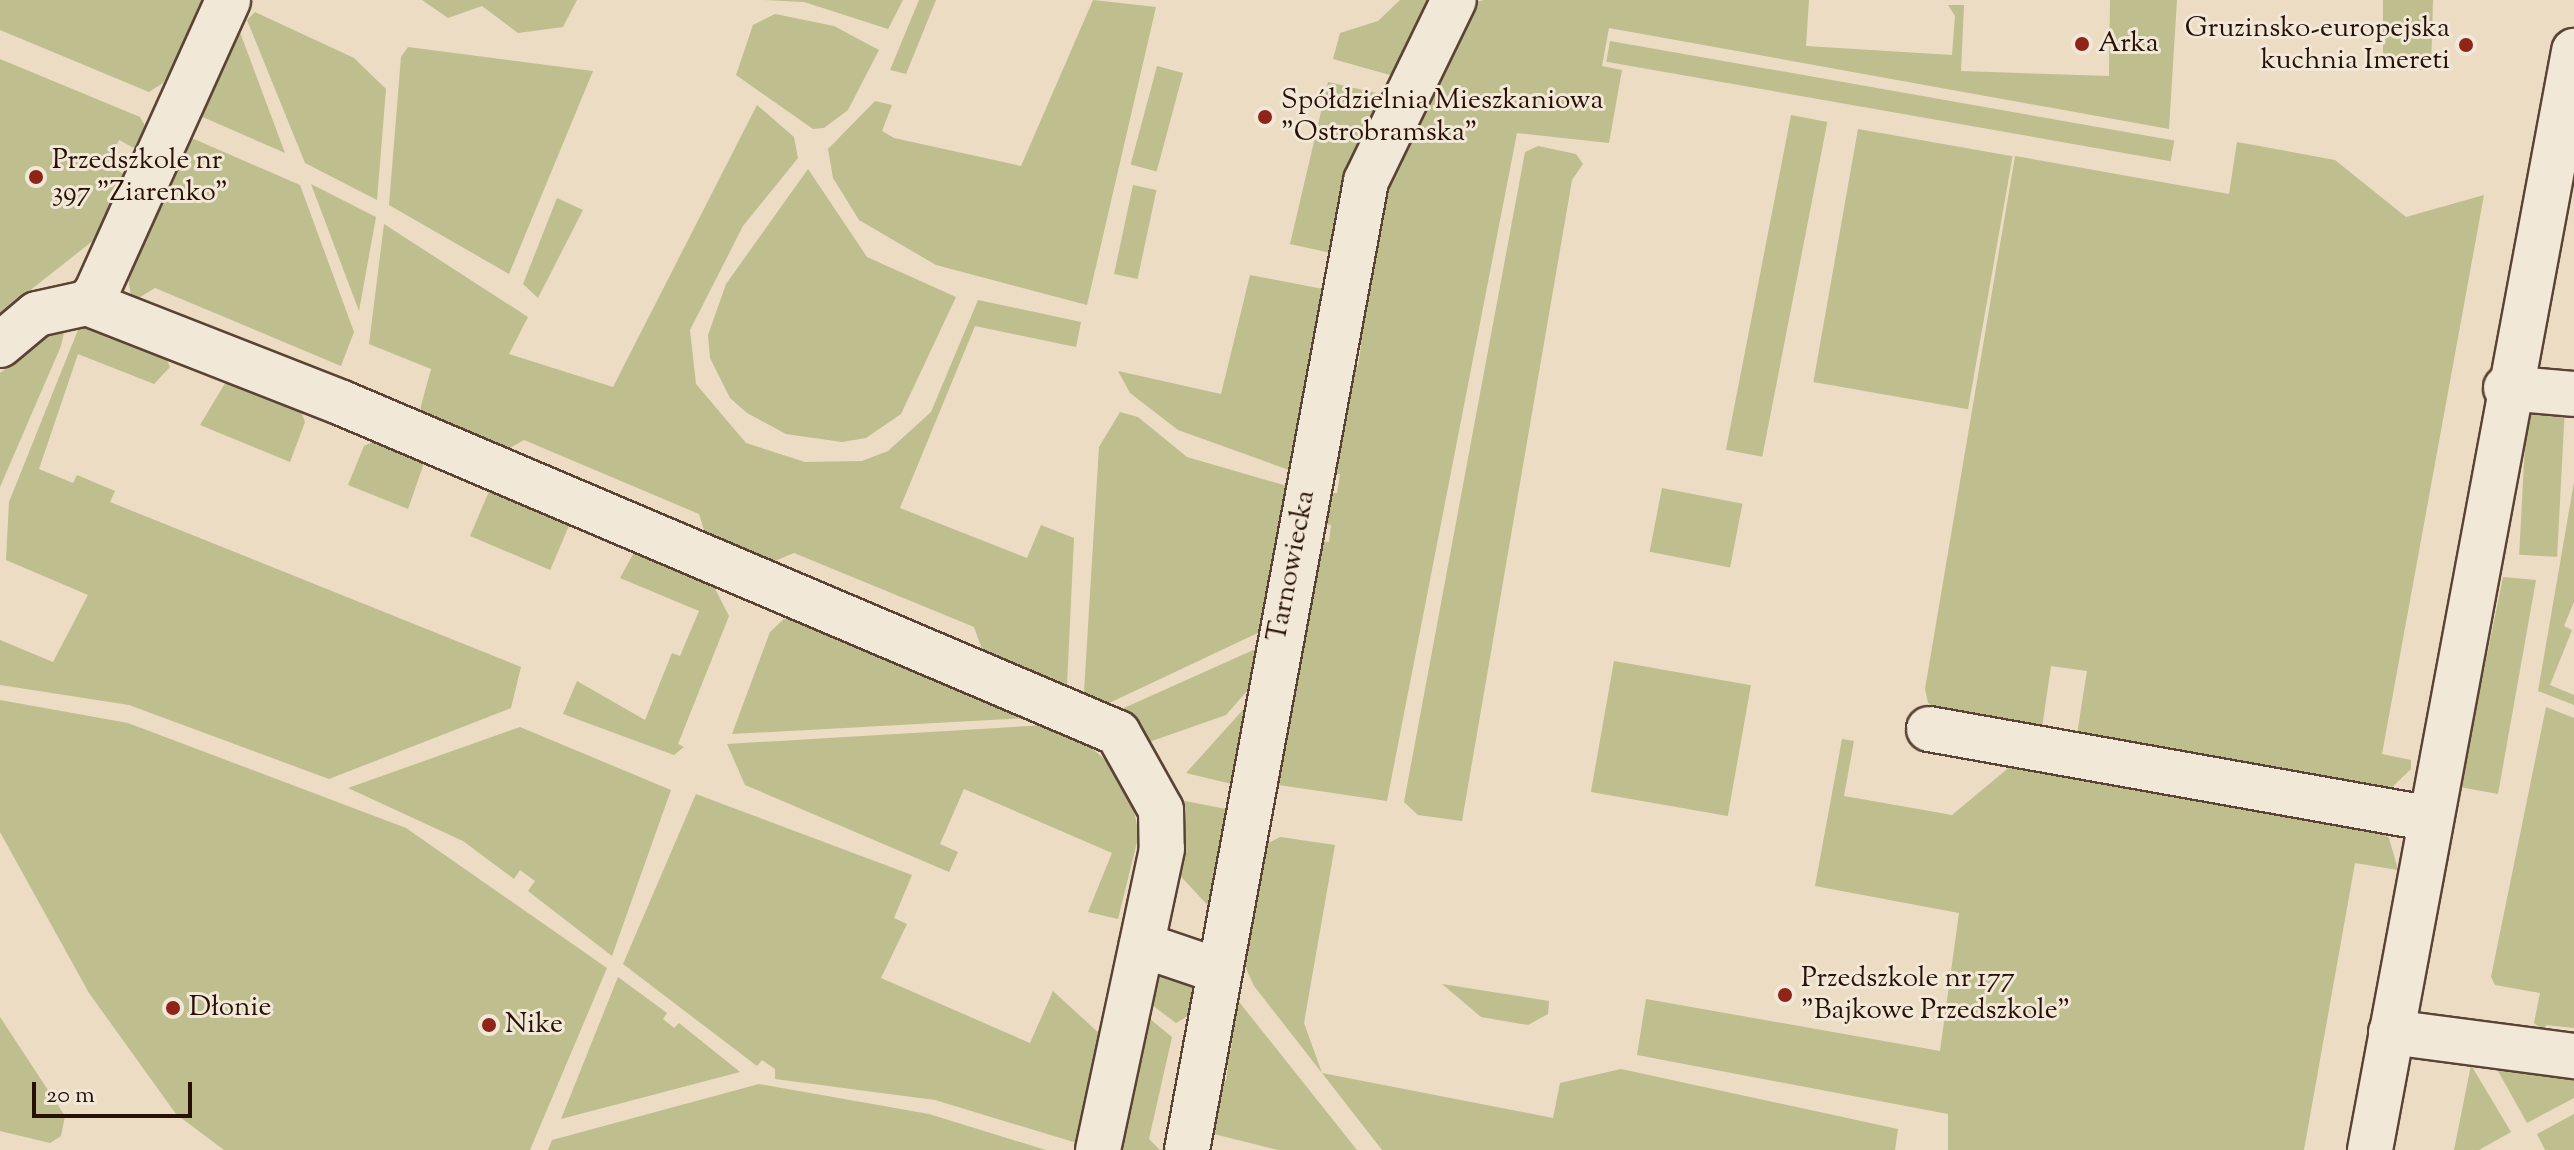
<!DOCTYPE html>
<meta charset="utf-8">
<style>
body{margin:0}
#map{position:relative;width:2574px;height:1150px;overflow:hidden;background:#ebdcc3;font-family:"Sorts Mill Goudy",serif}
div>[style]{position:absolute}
.green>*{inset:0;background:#bebe8f;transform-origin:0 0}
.roads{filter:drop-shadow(2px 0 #5a4335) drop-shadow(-2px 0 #5a4335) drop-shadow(0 2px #5a4335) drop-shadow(0 -2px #5a4335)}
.street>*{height:44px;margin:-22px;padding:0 22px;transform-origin:22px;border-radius:22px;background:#f2e8d8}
.dots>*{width:22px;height:22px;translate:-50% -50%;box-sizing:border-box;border:4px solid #f2e8d8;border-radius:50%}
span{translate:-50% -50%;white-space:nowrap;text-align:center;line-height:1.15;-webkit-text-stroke:6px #f2e8d8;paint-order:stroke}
.poi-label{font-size:28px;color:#291006}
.right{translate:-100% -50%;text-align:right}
.left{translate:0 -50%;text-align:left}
.street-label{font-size:28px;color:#291006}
.scale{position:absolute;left:32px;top:1082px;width:160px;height:36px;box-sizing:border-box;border:4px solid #291006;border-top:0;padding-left:10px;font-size:24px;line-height:28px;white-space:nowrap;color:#291006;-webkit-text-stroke:6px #f2e8d8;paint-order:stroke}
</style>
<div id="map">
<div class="green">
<i style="clip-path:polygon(0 0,204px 0,205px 10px,163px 83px,149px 92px,0 30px)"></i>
<i style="clip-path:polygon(422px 0,577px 0,563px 27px,518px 33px,482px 6px,448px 18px)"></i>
<i style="clip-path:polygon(764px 0,903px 0,888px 29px,804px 2px)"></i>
<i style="clip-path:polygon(919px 0,936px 0,906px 74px,890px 70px)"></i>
<i style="clip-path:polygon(1093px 0,1156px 7px,1087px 305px,936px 265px,859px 220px,833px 178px,828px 149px,875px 101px,892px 105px,882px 131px,894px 138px,1021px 166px)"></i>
<i style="clip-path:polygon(1400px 0,1434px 0,1397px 77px,1333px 59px,1340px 33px,1378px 21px)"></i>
<i style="clip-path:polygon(1484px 0,1809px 0,1806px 46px,1952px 55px,1955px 16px,1948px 5px,1964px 5px,1961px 71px,2109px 76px,2110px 0,2177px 0,2169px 129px,1609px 28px,1602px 66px,1622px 70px,1609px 143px,1517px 133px,1387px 801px,1272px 784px,1318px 541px,1329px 542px,1331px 525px,1321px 524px,1326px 493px,1337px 493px,1340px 474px,1330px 474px,1349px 365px,1358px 366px,1361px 345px,1351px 343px,1360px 297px,1369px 298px,1372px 279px,1364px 278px,1379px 195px,1472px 3px)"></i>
<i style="clip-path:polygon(2383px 0,2433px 0,2431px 70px,2394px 70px,2383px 58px)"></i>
<i style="clip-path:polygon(255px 12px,354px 58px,386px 89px,377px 200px,305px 163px,247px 20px)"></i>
<i style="clip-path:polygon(775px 14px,834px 26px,879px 50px,848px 110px,824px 128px,813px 129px,736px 75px,753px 25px)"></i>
<i style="clip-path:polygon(238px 27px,285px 153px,198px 115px)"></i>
<i style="left:1610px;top:41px;width:573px;height:21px;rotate:10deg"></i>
<i style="clip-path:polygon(408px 47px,593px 71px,509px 274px,389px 205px,401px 57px)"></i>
<i style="clip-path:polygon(0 59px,140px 117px,147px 129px,138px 160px,134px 148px,119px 140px,107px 164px,122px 173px,134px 166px,99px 236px,0 314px)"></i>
<i style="left:1157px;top:66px;width:27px;height:102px;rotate:15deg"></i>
<i style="clip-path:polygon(1328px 82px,1385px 95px,1331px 253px,1290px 244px)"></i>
<i style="clip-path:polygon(757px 105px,794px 137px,798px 158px,743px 226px,690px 330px,696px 384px,746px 443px,805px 462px,862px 461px,888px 451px,931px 412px,978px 300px,1081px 322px,1076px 347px,975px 326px,900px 508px,1027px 558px,1041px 525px,1074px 538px,1067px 685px,983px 652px,974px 627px,794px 553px,770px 563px,707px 540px,699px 514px,524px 440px,499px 454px,418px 417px,431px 369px,369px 344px,384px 224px,528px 317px,509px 354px,613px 387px)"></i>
<i style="left:1791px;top:115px;width:37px;height:341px;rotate:11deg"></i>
<i style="left:1858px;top:129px;width:157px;height:257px;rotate:10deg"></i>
<i style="clip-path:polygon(187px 136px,300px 185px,354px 332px,341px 366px,155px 288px,132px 302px,127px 271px)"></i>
<i style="clip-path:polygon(2237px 142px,2335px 160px,2406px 217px,2484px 195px,2382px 754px,2411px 760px,2411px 769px,2387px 792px,2077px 734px,2087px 671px,2051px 666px,2042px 728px,1942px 712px,1928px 703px,1925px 689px,2015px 156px,2229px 194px)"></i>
<i style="clip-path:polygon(1538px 146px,1576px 154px,1583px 164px,1572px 180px,1462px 821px,1418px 815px,1404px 802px,1525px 152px)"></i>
<i style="clip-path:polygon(808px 169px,867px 257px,956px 297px,901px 414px,866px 438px,842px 442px,786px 434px,747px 413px,730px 398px,710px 358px,708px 335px,726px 284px)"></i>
<i style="clip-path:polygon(311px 184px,376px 217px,359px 311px)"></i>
<i style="left:1133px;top:185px;width:24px;height:91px;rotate:12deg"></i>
<i style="clip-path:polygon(557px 198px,583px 210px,538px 298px,523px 284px)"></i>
<i style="clip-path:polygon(1250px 275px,1323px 289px,1289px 470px,1178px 430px,1130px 393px,1118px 371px,1221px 394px)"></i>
<i style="clip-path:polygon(82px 320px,163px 351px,170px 367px,154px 384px,78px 354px,39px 469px,73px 483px,77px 475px,115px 491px,110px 502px,521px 667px,511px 708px,329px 779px,129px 705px,0 685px,0 640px,53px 662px,88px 595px,6px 560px,9px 502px)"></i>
<i style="clip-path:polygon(66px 323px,61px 346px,0 487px,0 373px)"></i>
<i style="clip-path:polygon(227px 380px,299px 406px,305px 422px,290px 462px,200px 425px)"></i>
<i style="left:2527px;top:405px;width:38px;height:150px;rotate:3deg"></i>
<i style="clip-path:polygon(1120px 412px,1138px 417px,1187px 457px,1287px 486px,1262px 631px,1105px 705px,1084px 692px,1099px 447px)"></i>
<i style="clip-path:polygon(379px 439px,424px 463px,408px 509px,348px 485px,364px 446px)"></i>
<i style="clip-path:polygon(2574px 482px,2574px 602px,2564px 626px,2572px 630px,2550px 685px,2574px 695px,2574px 705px,2538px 691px)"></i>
<i style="left:1662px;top:488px;width:82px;height:65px;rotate:11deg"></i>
<i style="left:490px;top:489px;width:87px;height:51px;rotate:23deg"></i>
<i style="clip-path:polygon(636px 549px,712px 583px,729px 616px,678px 744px,684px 747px,674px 755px,563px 714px,577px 681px,645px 720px,672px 653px,680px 656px,699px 611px,620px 578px)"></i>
<i style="clip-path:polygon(2503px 577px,2536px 580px,2498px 794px,2460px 787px)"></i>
<i style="clip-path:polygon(784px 619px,793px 619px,1048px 717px,732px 734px,770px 632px)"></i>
<i style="clip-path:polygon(1260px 647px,1254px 683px,1226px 715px,1149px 742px,1115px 712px)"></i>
<i style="left:1614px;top:661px;width:139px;height:133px;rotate:10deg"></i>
<i style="clip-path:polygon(0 700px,128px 723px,406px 828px,607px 968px,530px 1150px,224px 1150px,176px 1114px,89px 993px,0 832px)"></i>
<i style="clip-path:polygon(1250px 702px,1236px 785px,1186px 773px)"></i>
<i style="clip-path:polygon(2546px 707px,2574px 718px,2574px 1028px,2546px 1025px,2545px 1032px,2534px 1023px,2540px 993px,2495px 985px,2491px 977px)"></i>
<i style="clip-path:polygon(1064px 724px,1117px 770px,1130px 793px,1139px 834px,1118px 919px,1088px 912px,1112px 853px,964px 789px,940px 844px,958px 852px,949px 872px,745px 785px,727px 744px)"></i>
<i style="clip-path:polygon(520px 727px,671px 790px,612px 956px,528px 891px,535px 881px,520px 870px,514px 879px,463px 841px,348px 788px)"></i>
<i style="clip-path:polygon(1842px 739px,1854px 741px,1844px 796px,1952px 815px,2018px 760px,2378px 830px,2389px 838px,2398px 870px,2355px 863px,2304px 1150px,1948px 1150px,1948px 1114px,1637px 1055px,1646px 999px,1940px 1051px,1959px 913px,1815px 886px)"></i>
<i style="clip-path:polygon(696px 794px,912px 875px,894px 918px,907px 924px,881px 978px,1030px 1043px,1053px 991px,1101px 1035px,1077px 1143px,935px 1100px,775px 1079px,775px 1069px,762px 1060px,757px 1066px,623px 964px)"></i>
<i style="clip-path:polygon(1175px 799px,1231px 810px,1212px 910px,1174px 869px)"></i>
<i style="clip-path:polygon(1280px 837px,1335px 845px,1304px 1023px,1322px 1073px,1553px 1118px,1560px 1083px,1621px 1069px,1898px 1129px,1895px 1150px,1382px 1150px,1322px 1073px,1254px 986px,1242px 960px,1257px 849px)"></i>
<i style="clip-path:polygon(1153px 964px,1197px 978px,1193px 1013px,1176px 1023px,1144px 999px)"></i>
<i style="clip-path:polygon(618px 977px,667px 1013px,663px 1019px,674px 1028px,679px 1023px,740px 1072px,561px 1119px)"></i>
<i style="clip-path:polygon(1442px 984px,1549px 1001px,1548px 1014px,1528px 1025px,1481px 1017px)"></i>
<i style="clip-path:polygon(1232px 993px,1357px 1150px,1278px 1150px,1214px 1134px,1216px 1080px,1226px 1081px,1228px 1066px,1220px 1065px,1222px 1049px,1231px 1050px,1233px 1034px,1225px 1032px)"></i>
<i style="clip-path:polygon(1144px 1014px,1172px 1037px,1149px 1139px,1160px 1150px,1114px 1150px)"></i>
<i style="clip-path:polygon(0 1017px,65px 1116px,61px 1136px,50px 1143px,0 1131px)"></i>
<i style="clip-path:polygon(2505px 1062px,2574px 1069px,2574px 1098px,2527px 1123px,2498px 1071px)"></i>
<i style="clip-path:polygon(2471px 1065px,2511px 1132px,2479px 1150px,2454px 1150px)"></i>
<i style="clip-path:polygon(759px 1084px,929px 1114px,1046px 1150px,548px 1150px,552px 1140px)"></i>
<i style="clip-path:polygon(2574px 1114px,2574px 1150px,2545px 1150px,2537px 1134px)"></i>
</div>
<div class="roads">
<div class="street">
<i style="left:87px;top:303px;width:274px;rotate:21.4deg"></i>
<i style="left:342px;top:403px;width:843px;rotate:23.04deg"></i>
<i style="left:1118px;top:733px;width:88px;rotate:60.8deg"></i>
<i style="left:1161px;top:810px;width:39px;rotate:89deg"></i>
<i style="left:1162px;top:849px;width:308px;rotate:102deg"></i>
<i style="left:0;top:345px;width:48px;rotate:-40deg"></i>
<i style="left:37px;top:314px;width:51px;rotate:-12.4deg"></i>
<i style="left:87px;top:303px;width:13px;rotate:-48deg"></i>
<i style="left:96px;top:293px;width:321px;rotate:-65.7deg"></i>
<i style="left:2506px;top:388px;width:68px;rotate:5deg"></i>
<i style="left:1929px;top:729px;width:505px;rotate:10.15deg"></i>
<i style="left:1142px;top:945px;width:81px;rotate:18.7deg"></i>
<i style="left:2391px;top:1032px;width:185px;rotate:7.5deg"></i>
<i style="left:1187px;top:1150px;width:985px;rotate:-79.53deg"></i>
<i style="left:1366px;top:181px;width:201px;rotate:-64.1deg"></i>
<i style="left:2370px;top:1150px;width:1118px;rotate:-79.48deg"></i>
</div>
</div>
<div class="dots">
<i style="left:2082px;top:44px;background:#8f2418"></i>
<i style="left:2466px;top:45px;background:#8f2418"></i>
<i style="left:1265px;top:117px;background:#8f2418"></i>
<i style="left:36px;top:177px;background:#8f2418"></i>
<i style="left:1785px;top:995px;background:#8f2418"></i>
<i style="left:173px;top:1008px;background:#8f2418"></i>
<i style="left:489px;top:1025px;background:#8f2418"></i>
</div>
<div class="poi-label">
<span class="right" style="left:2450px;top:45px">Gruzinsko-europejska<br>kuchnia Imereti</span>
<span class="left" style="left:2098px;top:44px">Arka</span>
<span class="left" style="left:1281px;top:117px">Spółdzielnia Mieszkaniowa<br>"Ostrobramska"</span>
<span class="left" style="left:52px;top:177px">Przedszkole nr<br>397 "Ziarenko"</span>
<span class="left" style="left:1801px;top:995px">Przedszkole nr 177<br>"Bajkowe Przedszkole"</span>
<span class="left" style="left:189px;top:1008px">Dłonie</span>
<span class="left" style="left:505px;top:1025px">Nike</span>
</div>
<div class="street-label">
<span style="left:1292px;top:566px;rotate:-79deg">Tarnowiecka</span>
</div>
<div class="scale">20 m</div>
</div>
